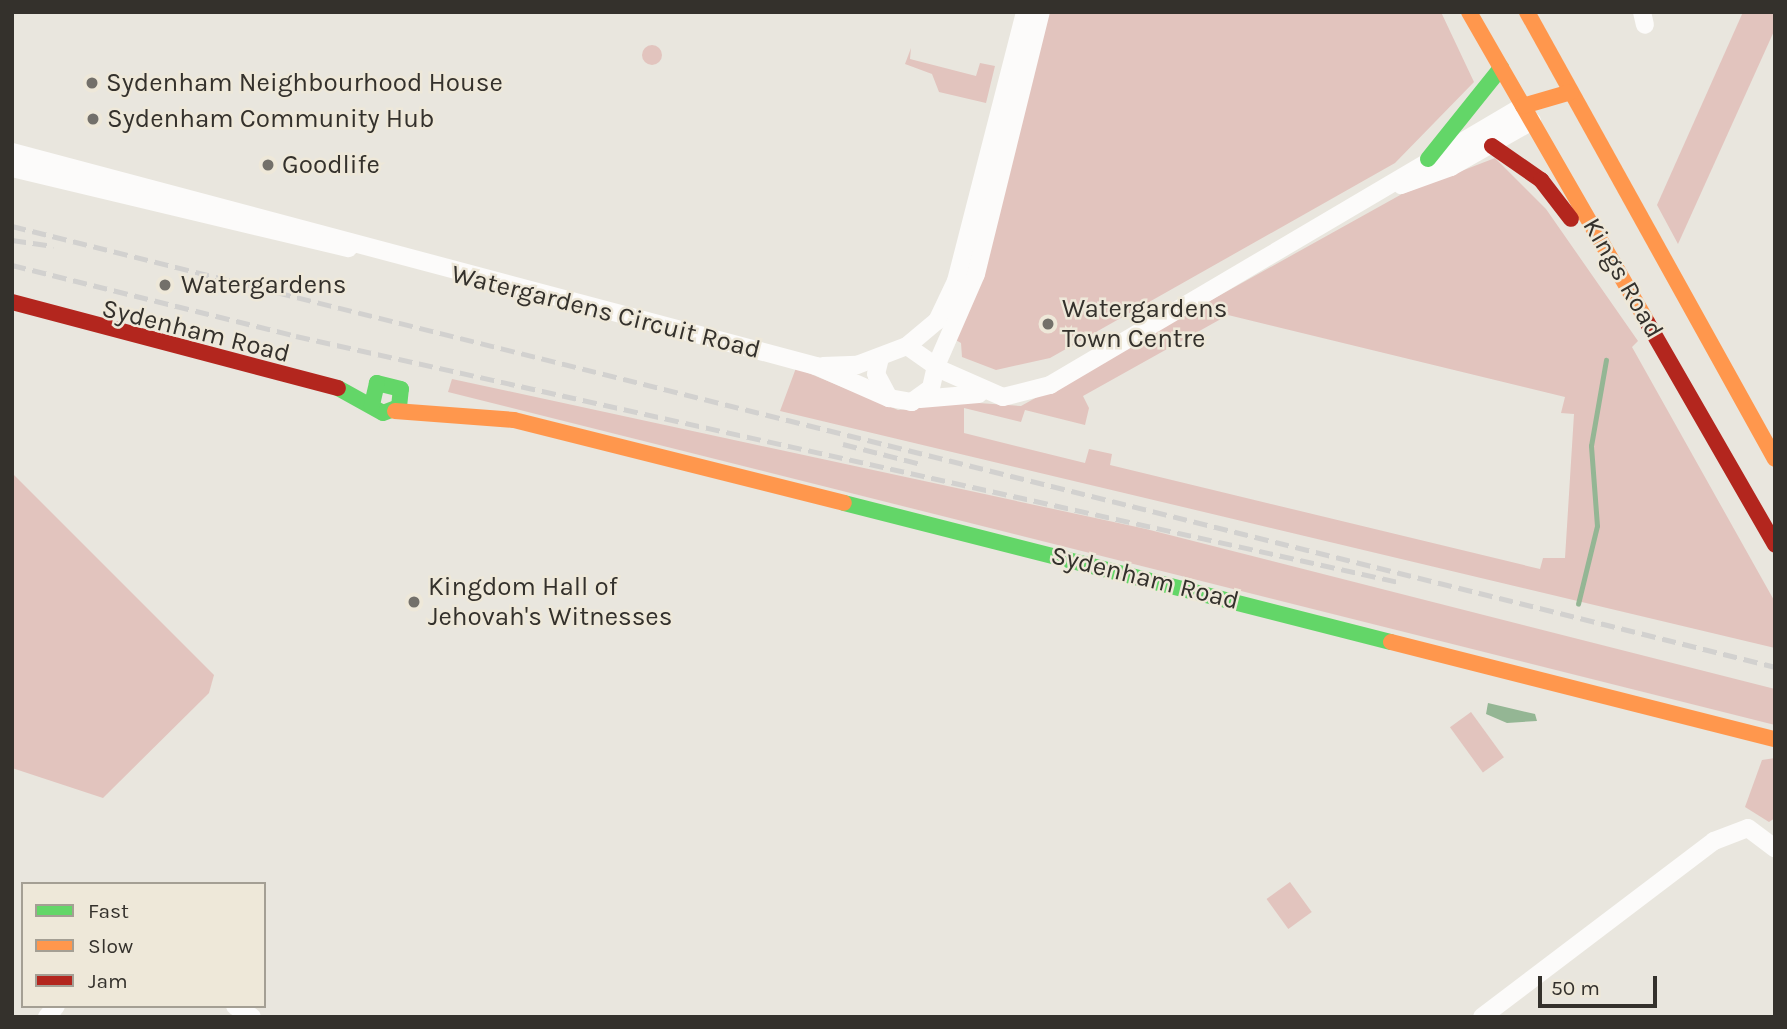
<!DOCTYPE html>
<style>
body{margin:0}
#map{position:relative;width:1787px;height:1029px;overflow:hidden;background:#e9e6de;font-family:Karla,sans-serif}
div>[style]{position:absolute}
.green>*{inset:0;background:#e2c4be;transform-origin:0 0}
.round{border-radius:50%}
.water>*{inset:0;background:#94b694}
.stream>*{height:4.5px;margin:-2.25px;padding:0 2.25px;transform-origin:2.25px;border-radius:2.25px;background:#94b694}
.street>*{height:18px;margin:-9px;padding:0 9px;transform-origin:9px;border-radius:9px;background:#fcfbfa}
.fast>*{height:16px;margin:-8px;padding:0 8px;transform-origin:8px;border-radius:8px;background:#63d668}
.slow>*{height:16px;margin:-8px;padding:0 8px;transform-origin:8px;border-radius:8px;background:#ff974d}
.jam>*{height:16px;margin:-8px;padding:0 8px;transform-origin:8px;border-radius:8px;background:#b3261e}
.rail>*{height:4.5px;margin-top:-2.25px;transform-origin:0;background:repeating-linear-gradient(90deg,#d2d1cf 0 14px,transparent 0 21px)}
.dots>*{width:19px;height:19px;translate:-50% -50%;box-sizing:border-box;border:4px solid #eee8d9;border-radius:50%}
span{translate:-50% -50%;white-space:nowrap;text-align:center;line-height:1.15;-webkit-text-stroke:5px #eee8d9;paint-order:stroke}
.poi-label{font-size:26px;color:#34312c}
.left{translate:0 -50%;text-align:left}
.street-label{font-size:26px;color:#34312c}
.frame{position:absolute;inset:0;border:14px solid #34312c;pointer-events:none}
.legend{position:absolute;left:21px;top:882px;width:245px;height:126px;box-sizing:border-box;background:#eee8d9;border:2px solid #a49f94;margin:0;padding:9px 12px;list-style:none;font-size:21px;color:#34312c}
.legend li{display:flex;align-items:center;gap:14px;height:35px}
.legend b{width:35px;border:2px solid #a49f94}
.scale{position:absolute;left:1538px;top:976px;width:119px;height:32px;box-sizing:border-box;border:4px solid #34312c;border-top:0;padding-left:9px;font-size:21px;line-height:24px;white-space:nowrap;color:#34312c;-webkit-text-stroke:5px #eee8d9;paint-order:stroke}
</style>
<div id="map">
<div class="green">
<i style="clip-path:polygon(1047px 12px,1441px 12px,1474px 82px,1395px 163px,1050px 358px,996px 370px,962px 357px,961px 343px,954px 339px)"></i>
<i style="clip-path:polygon(1743px 12px,1775px 12px,1775px 29px,1678px 244px,1657px 205px)"></i>
<i class="round" style="left:642px;top:45px;width:20px;height:20px"></i>
<i style="clip-path:polygon(911px 48px,910px 59px,976px 76px,980px 63px,995px 66px,986px 103px,939px 92px,932px 74px,905px 64px)"></i>
<i style="clip-path:polygon(evenodd,1495px 158px,1546px 209px,1638px 341px,1632px 347px,1775px 602px,1775px 648px,780px 411px,796px 368px,898px 410px,964px 402px,1021px 406px,1402px 194px,1495px 158px,1228px 315px,1565px 397px,1561px 413px,1574px 414px,1565px 558px,1543px 558px,1540px 569px,1110px 465px,1112px 454px,1089px 449px,1085px 463px,964px 433px,964px 408px,1021px 422px,1025px 410px,1085px 425px,1089px 408px,1083px 396px,1228px 315px)"></i>
<i style="clip-path:polygon(452px 379px,1146px 529px,1775px 689px,1775px 725px,448px 392px)"></i>
<i style="clip-path:polygon(12px 473px,214px 675px,209px 693px,103px 798px,12px 768px)"></i>
<i style="left:1471px;top:712px;width:56px;height:26px;rotate:54deg"></i>
<i style="clip-path:polygon(1775px 758px,1775px 818px,1769px 822px,1745px 807px,1762px 760px)"></i>
<i style="left:1290px;top:882px;width:37px;height:29px;rotate:54deg"></i>
</div>
<div class="water">
<i style="clip-path:polygon(1488px 703px,1535px 714px,1537px 721px,1507px 723px,1486px 714px)"></i>
</div>
<div class="stream">
<i style="left:1578px;top:604px;width:80px;rotate:-76.3deg"></i>
<i style="left:1597px;top:526px;width:80px;rotate:-94.3deg"></i>
<i style="left:1591px;top:446px;width:87px;rotate:-80.1deg"></i>
</div>
<div class="street">
<i style="left:1642px;top:12px;width:13px;rotate:77deg"></i>
<i style="left:12px;top:152px;width:832px;rotate:14.9deg"></i>
<i style="left:816px;top:366px;width:80px;rotate:23.7deg"></i>
<i style="left:12px;top:168px;width:346px;rotate:13.4deg"></i>
<i style="left:1401px;top:185px;width:53px;rotate:-19.8deg"></i>
<i style="left:1451px;top:167px;width:93px;rotate:-29.6deg"></i>
<i style="left:907px;top:346px;width:39px;rotate:-40deg"></i>
<i style="left:937px;top:321px;width:44px;rotate:-64.6deg"></i>
<i style="left:956px;top:281px;width:278px;rotate:-75.6deg"></i>
<i style="left:823px;top:366px;width:34px;rotate:-2deg"></i>
<i style="left:857px;top:365px;width:53px;rotate:-20.8deg"></i>
<i style="left:907px;top:346px;width:35px;rotate:35deg"></i>
<i style="left:936px;top:366px;width:23px;rotate:103deg"></i>
<i style="left:931px;top:388px;width:24px;rotate:144deg"></i>
<i style="left:912px;top:402px;width:23px;rotate:-170deg"></i>
<i style="left:889px;top:398px;width:27px;rotate:-118deg"></i>
<i style="left:876px;top:374px;width:16px;rotate:-76deg"></i>
<i style="left:936px;top:366px;width:100px;rotate:-66.5deg"></i>
<i style="left:976px;top:274px;width:270px;rotate:-76.1deg"></i>
<i style="left:937px;top:368px;width:72px;rotate:23.7deg"></i>
<i style="left:1003px;top:397px;width:49px;rotate:-14.3deg"></i>
<i style="left:1050px;top:385px;width:549px;rotate:-30.53deg"></i>
<i style="left:920px;top:399px;width:59px;rotate:-4.8deg"></i>
<i style="left:235px;top:1006px;width:20px;rotate:33deg"></i>
<i style="left:47px;top:1017px;width:14px;rotate:-51deg"></i>
<i style="left:1482px;top:1017px;width:291px;rotate:-37.2deg"></i>
<i style="left:1714px;top:841px;width:36px;rotate:-21deg"></i>
<i style="left:1748px;top:828px;width:34px;rotate:37deg"></i>
</div>
<div class="fast">
<i style="left:1428px;top:159px;width:117px;rotate:-51.3deg"></i>
<i style="left:338px;top:388px;width:51px;rotate:29.1deg"></i>
<i style="left:383px;top:413px;width:17px;rotate:-21deg"></i>
<i style="left:399px;top:407px;width:18px;rotate:-84deg"></i>
<i style="left:401px;top:389px;width:25px;rotate:-166deg"></i>
<i style="left:377px;top:383px;width:23px;rotate:103deg"></i>
<i style="left:844px;top:503px;width:564px;rotate:14.26deg"></i>
</div>
<div class="slow">
<i style="left:1469px;top:12px;width:357px;rotate:60.1deg"></i>
<i style="left:1527px;top:12px;width:511px;rotate:60.98deg"></i>
<i style="left:1523px;top:106px;width:50px;rotate:-16.3deg"></i>
<i style="left:395px;top:411px;width:119px;rotate:4.3deg"></i>
<i style="left:514px;top:420px;width:340px;rotate:14.1deg"></i>
<i style="left:1391px;top:642px;width:396px;rotate:14.2deg"></i>
</div>
<div class="jam">
<i style="left:1492px;top:146px;width:60px;rotate:34.8deg"></i>
<i style="left:1541px;top:180px;width:49px;rotate:52.4deg"></i>
<i style="left:12px;top:302px;width:337px;rotate:14.8deg"></i>
<i style="left:1647px;top:322px;width:257px;rotate:60.1deg"></i>
</div>
<div class="rail">
<i style="left:12px;top:226px;width:1817px;rotate:14.04deg"></i>
<i style="left:12px;top:240px;width:42px;rotate:8.1deg"></i>
<i style="left:12px;top:265px;width:293px;rotate:14deg"></i>
<i style="left:296px;top:336px;width:1129px;rotate:12.58deg"></i>
<i style="left:843px;top:444px;width:81px;rotate:14.4deg"></i>
</div>
<div class="dots">
<i style="left:92px;top:83px;background:#73706a"></i>
<i style="left:93px;top:119px;background:#73706a"></i>
<i style="left:268px;top:165px;background:#73706a"></i>
<i style="left:165px;top:285px;background:#73706a"></i>
<i style="left:1048px;top:324px;background:#73706a"></i>
<i style="left:414px;top:602px;background:#73706a"></i>
</div>
<div class="poi-label">
<span class="left" style="left:106px;top:83px">Sydenham Neighbourhood House</span>
<span class="left" style="left:107px;top:119px">Sydenham Community Hub</span>
<span class="left" style="left:282px;top:165px">Goodlife</span>
<span class="left" style="left:181px;top:285px">Watergardens</span>
<span class="left" style="left:1062px;top:324px">Watergardens<br>Town Centre</span>
<span class="left" style="left:428px;top:602px">Kingdom Hall of<br>Jehovah's Witnesses</span>
</div>
<div class="street-label">
<span style="left:1623px;top:278px;rotate:60deg">Kings Road</span>
<span style="left:606px;top:312px;rotate:14deg">Watergardens Circuit Road</span>
<span style="left:196px;top:331px;rotate:14deg">Sydenham Road</span>
<span style="left:1145px;top:578px;rotate:14deg">Sydenham Road</span>
</div>
<div class="frame"></div>
<ul class="legend">
<li><b style="height:9px;background:#63d668"></b>Fast</li>
<li><b style="height:9px;background:#ff974d"></b>Slow</li>
<li><b style="height:9px;background:#b3261e"></b>Jam</li>
</ul>
<div class="scale">50 m</div>
</div>
